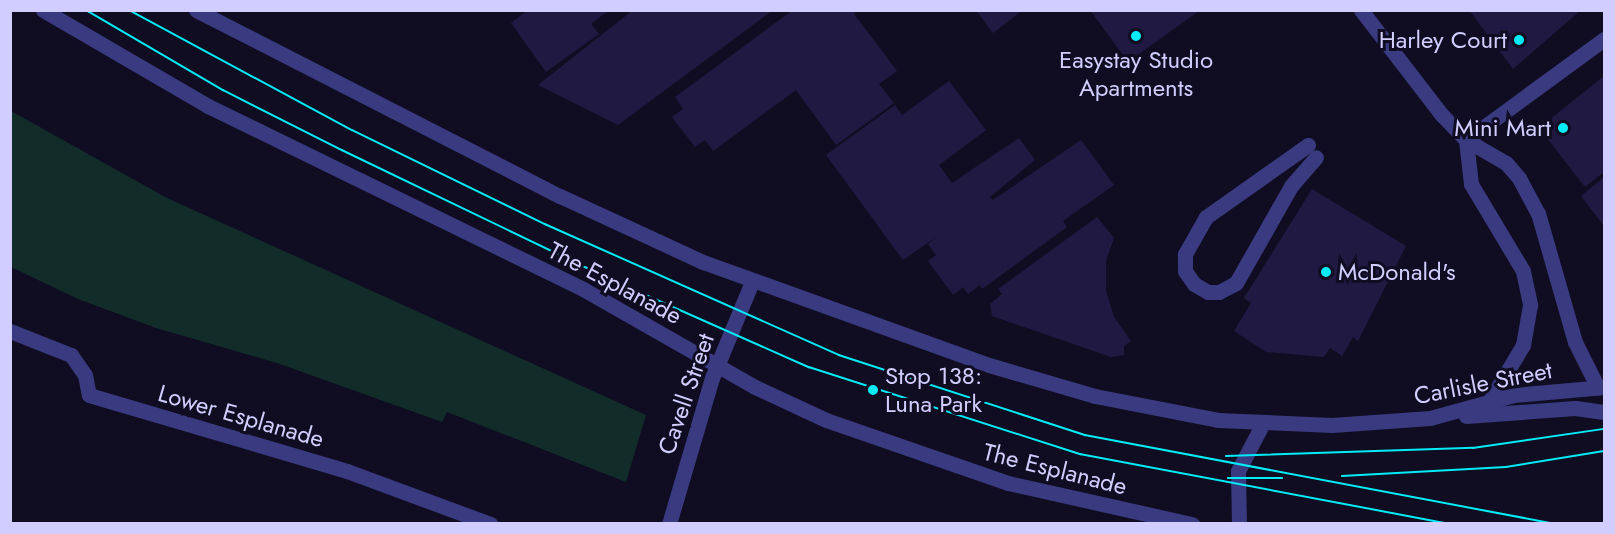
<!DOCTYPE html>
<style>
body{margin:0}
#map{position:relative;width:1615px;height:534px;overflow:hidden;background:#100d22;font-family:Jost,sans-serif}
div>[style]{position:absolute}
.green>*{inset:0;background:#112c29}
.building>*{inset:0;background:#201a43}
.service>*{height:15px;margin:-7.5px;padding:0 7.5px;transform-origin:7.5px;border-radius:7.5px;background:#393a80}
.pedestrian>*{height:15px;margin:-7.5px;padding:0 7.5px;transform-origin:7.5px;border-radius:7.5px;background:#393a80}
.minor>*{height:15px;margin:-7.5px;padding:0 7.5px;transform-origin:7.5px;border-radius:7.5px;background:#393a80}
.tertiary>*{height:15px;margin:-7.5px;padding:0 7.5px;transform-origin:7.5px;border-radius:7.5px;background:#393a80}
.tram>*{height:1.5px;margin:-0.75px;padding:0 0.75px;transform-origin:0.75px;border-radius:0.75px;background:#02ecf8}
.dots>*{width:16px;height:16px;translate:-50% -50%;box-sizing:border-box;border:3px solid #100d22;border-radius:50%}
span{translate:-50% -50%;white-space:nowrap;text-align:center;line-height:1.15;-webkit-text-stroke:6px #100d22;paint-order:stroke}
.poi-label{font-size:24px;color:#d1ceff}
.right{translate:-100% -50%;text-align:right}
.left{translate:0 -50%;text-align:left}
.street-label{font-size:24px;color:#d1ceff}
.frame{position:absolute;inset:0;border:12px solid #d1ceff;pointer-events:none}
</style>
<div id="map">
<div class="green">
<i style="clip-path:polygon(11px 111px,167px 198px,646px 415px,626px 482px,447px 412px,442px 422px,277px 363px,156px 328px,78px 299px,11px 267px)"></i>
</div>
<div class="building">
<i style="clip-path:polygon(528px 10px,609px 10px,591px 24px,599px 34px,546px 72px,511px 23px)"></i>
<i style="clip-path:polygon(633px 10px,773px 10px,618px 125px,538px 85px)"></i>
<i style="clip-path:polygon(793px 10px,858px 10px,854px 14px,897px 71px,879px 84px,894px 103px,836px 145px,796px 90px,713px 151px,705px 140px,695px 147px,672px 117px,683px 109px,675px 97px)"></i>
<i style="clip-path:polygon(976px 10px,1023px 10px,993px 33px)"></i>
<i style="clip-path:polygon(1090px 10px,1200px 10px,1128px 62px)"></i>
<i style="clip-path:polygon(1469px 10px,1581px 10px,1513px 69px)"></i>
<i style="clip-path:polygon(1604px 76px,1604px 172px,1585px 187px,1539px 128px)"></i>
<i style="clip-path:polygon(949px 81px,986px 130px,939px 165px,952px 183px,1019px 138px,1035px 160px,990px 197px,993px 200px,1081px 140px,1114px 185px,1063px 221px,1067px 227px,982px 289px,980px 285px,968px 294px,963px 287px,953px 295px,928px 261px,936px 255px,928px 244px,936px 237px,903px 260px,826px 155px,895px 105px,902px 115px)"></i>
<i style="clip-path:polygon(1604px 177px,1604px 226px,1581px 196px)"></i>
<i style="clip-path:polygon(1312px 189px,1406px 246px,1358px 341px,1353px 337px,1342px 356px,1330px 348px,1324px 357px,1266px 352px,1234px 331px,1251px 303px,1244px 298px)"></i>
<i style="clip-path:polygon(1097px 217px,1114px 238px,1106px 261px,1106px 291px,1114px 317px,1131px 341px,1124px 346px,1124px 355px,1111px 357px,992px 316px,990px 304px,1002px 294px,998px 289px)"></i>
</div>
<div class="service">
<i style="left:1308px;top:145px;width:125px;rotate:144.8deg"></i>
<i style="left:1206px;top:217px;width:43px;rotate:119.6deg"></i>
<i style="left:1185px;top:254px;width:17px;rotate:90deg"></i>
<i style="left:1185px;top:271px;width:16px;rotate:55deg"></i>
<i style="left:1194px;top:284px;width:16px;rotate:30deg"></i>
<i style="left:1208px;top:292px;width:11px"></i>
<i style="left:1219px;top:292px;width:19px;rotate:-28deg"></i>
<i style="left:1236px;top:283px;width:112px;rotate:-60.4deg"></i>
<i style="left:1291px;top:186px;width:38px;rotate:-49deg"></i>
</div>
<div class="pedestrian">
<i style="left:89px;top:395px;width:269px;rotate:16.4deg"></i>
<i style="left:347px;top:471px;width:153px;rotate:20.3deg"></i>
</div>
<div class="minor">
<i style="left:1361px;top:10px;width:133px;rotate:52.4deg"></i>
<i style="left:1442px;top:115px;width:35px;rotate:46deg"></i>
<i style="left:1466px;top:140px;width:46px;rotate:29.9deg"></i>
<i style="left:1506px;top:163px;width:20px;rotate:49deg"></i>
<i style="left:1519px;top:178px;width:40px;rotate:62deg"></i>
<i style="left:1538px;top:213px;width:134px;rotate:74deg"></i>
<i style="left:1575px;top:342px;width:51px;rotate:63.4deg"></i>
<i style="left:1466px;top:140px;width:44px;rotate:83.5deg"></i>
<i style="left:1471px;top:184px;width:101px;rotate:59.1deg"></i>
<i style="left:1523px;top:271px;width:35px;rotate:78deg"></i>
<i style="left:1530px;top:305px;width:41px;rotate:99.9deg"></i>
<i style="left:1523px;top:345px;width:66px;rotate:120.8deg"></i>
<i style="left:1466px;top:140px;width:171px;rotate:-36.2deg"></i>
<i style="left:10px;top:331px;width:66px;rotate:21.5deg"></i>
<i style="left:71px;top:355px;width:24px;rotate:55deg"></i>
<i style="left:85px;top:375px;width:20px;rotate:79deg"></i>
</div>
<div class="tertiary">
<i style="left:43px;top:10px;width:191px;rotate:30.2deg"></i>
<i style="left:208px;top:106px;width:417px;rotate:26deg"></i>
<i style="left:583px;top:289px;width:198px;rotate:29.7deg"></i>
<i style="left:755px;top:387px;width:78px;rotate:24.9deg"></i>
<i style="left:826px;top:420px;width:193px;rotate:19.1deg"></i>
<i style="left:1008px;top:483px;width:189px;rotate:12.6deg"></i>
<i style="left:196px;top:10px;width:409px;rotate:27.1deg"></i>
<i style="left:560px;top:196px;width:157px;rotate:24.8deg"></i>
<i style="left:703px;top:262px;width:304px;rotate:19.8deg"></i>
<i style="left:989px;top:365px;width:110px;rotate:16.3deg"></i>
<i style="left:1095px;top:396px;width:125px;rotate:11deg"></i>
<i style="left:1218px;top:420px;width:114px;rotate:2.5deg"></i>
<i style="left:1332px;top:425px;width:98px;rotate:-4.1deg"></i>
<i style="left:1430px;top:418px;width:87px;rotate:-15.3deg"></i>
<i style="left:1514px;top:395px;width:90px;rotate:-5.1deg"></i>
<i style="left:1466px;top:416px;width:109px;rotate:-4.2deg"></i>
<i style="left:1575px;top:408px;width:29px;rotate:8deg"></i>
<i style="left:669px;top:524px;width:152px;rotate:-73.6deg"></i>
<i style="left:712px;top:378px;width:104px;rotate:-67.4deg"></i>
<i style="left:1239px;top:524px;width:53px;rotate:-91.1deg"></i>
<i style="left:1238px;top:471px;width:54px;rotate:-62.5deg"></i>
</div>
<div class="tram">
<i style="left:86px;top:10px;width:159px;rotate:30.3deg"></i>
<i style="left:223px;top:90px;width:133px;rotate:26.8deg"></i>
<i style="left:342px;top:150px;width:297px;rotate:25.7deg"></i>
<i style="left:610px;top:279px;width:218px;rotate:23.9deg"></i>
<i style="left:809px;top:367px;width:285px;rotate:17.8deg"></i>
<i style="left:1080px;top:454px;width:376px;rotate:10.7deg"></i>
<i style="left:129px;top:10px;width:253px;rotate:28.3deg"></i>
<i style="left:352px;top:130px;width:215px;rotate:26deg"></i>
<i style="left:545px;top:224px;width:322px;rotate:24deg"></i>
<i style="left:839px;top:355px;width:259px;rotate:18deg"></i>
<i style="left:1085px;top:435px;width:477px;rotate:10.7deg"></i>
<i style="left:1226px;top:456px;width:247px;rotate:-1.9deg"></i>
<i style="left:1473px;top:448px;width:132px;rotate:-8.3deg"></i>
<i style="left:1342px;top:476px;width:164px;rotate:-3.1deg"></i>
<i style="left:1506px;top:467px;width:99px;rotate:-9.3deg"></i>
<i style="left:1228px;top:478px;width:54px"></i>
</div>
<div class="dots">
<i style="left:1136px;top:36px;background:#02ecf8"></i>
<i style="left:1519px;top:40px;background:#02ecf8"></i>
<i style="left:1563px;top:128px;background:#02ecf8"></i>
<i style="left:1326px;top:272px;background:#02ecf8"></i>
<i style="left:873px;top:390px;background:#02ecf8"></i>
</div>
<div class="poi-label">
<span class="right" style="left:1507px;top:40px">Harley Court</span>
<span style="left:1136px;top:74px">Easystay Studio<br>Apartments</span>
<span class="right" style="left:1551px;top:128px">Mini Mart</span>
<span class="left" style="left:1338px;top:272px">McDonald's</span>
<span class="left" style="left:885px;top:390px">Stop 138:<br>Luna Park</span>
</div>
<div class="street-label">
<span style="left:615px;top:283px;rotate:28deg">The Esplanade</span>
<span style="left:1483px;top:383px;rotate:-11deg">Carlisle Street</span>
<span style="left:686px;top:394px;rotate:-71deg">Cavell Street</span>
<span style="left:241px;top:416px;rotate:16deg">Lower Esplanade</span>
<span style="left:1055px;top:469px;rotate:14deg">The Esplanade</span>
</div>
<div class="frame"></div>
</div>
